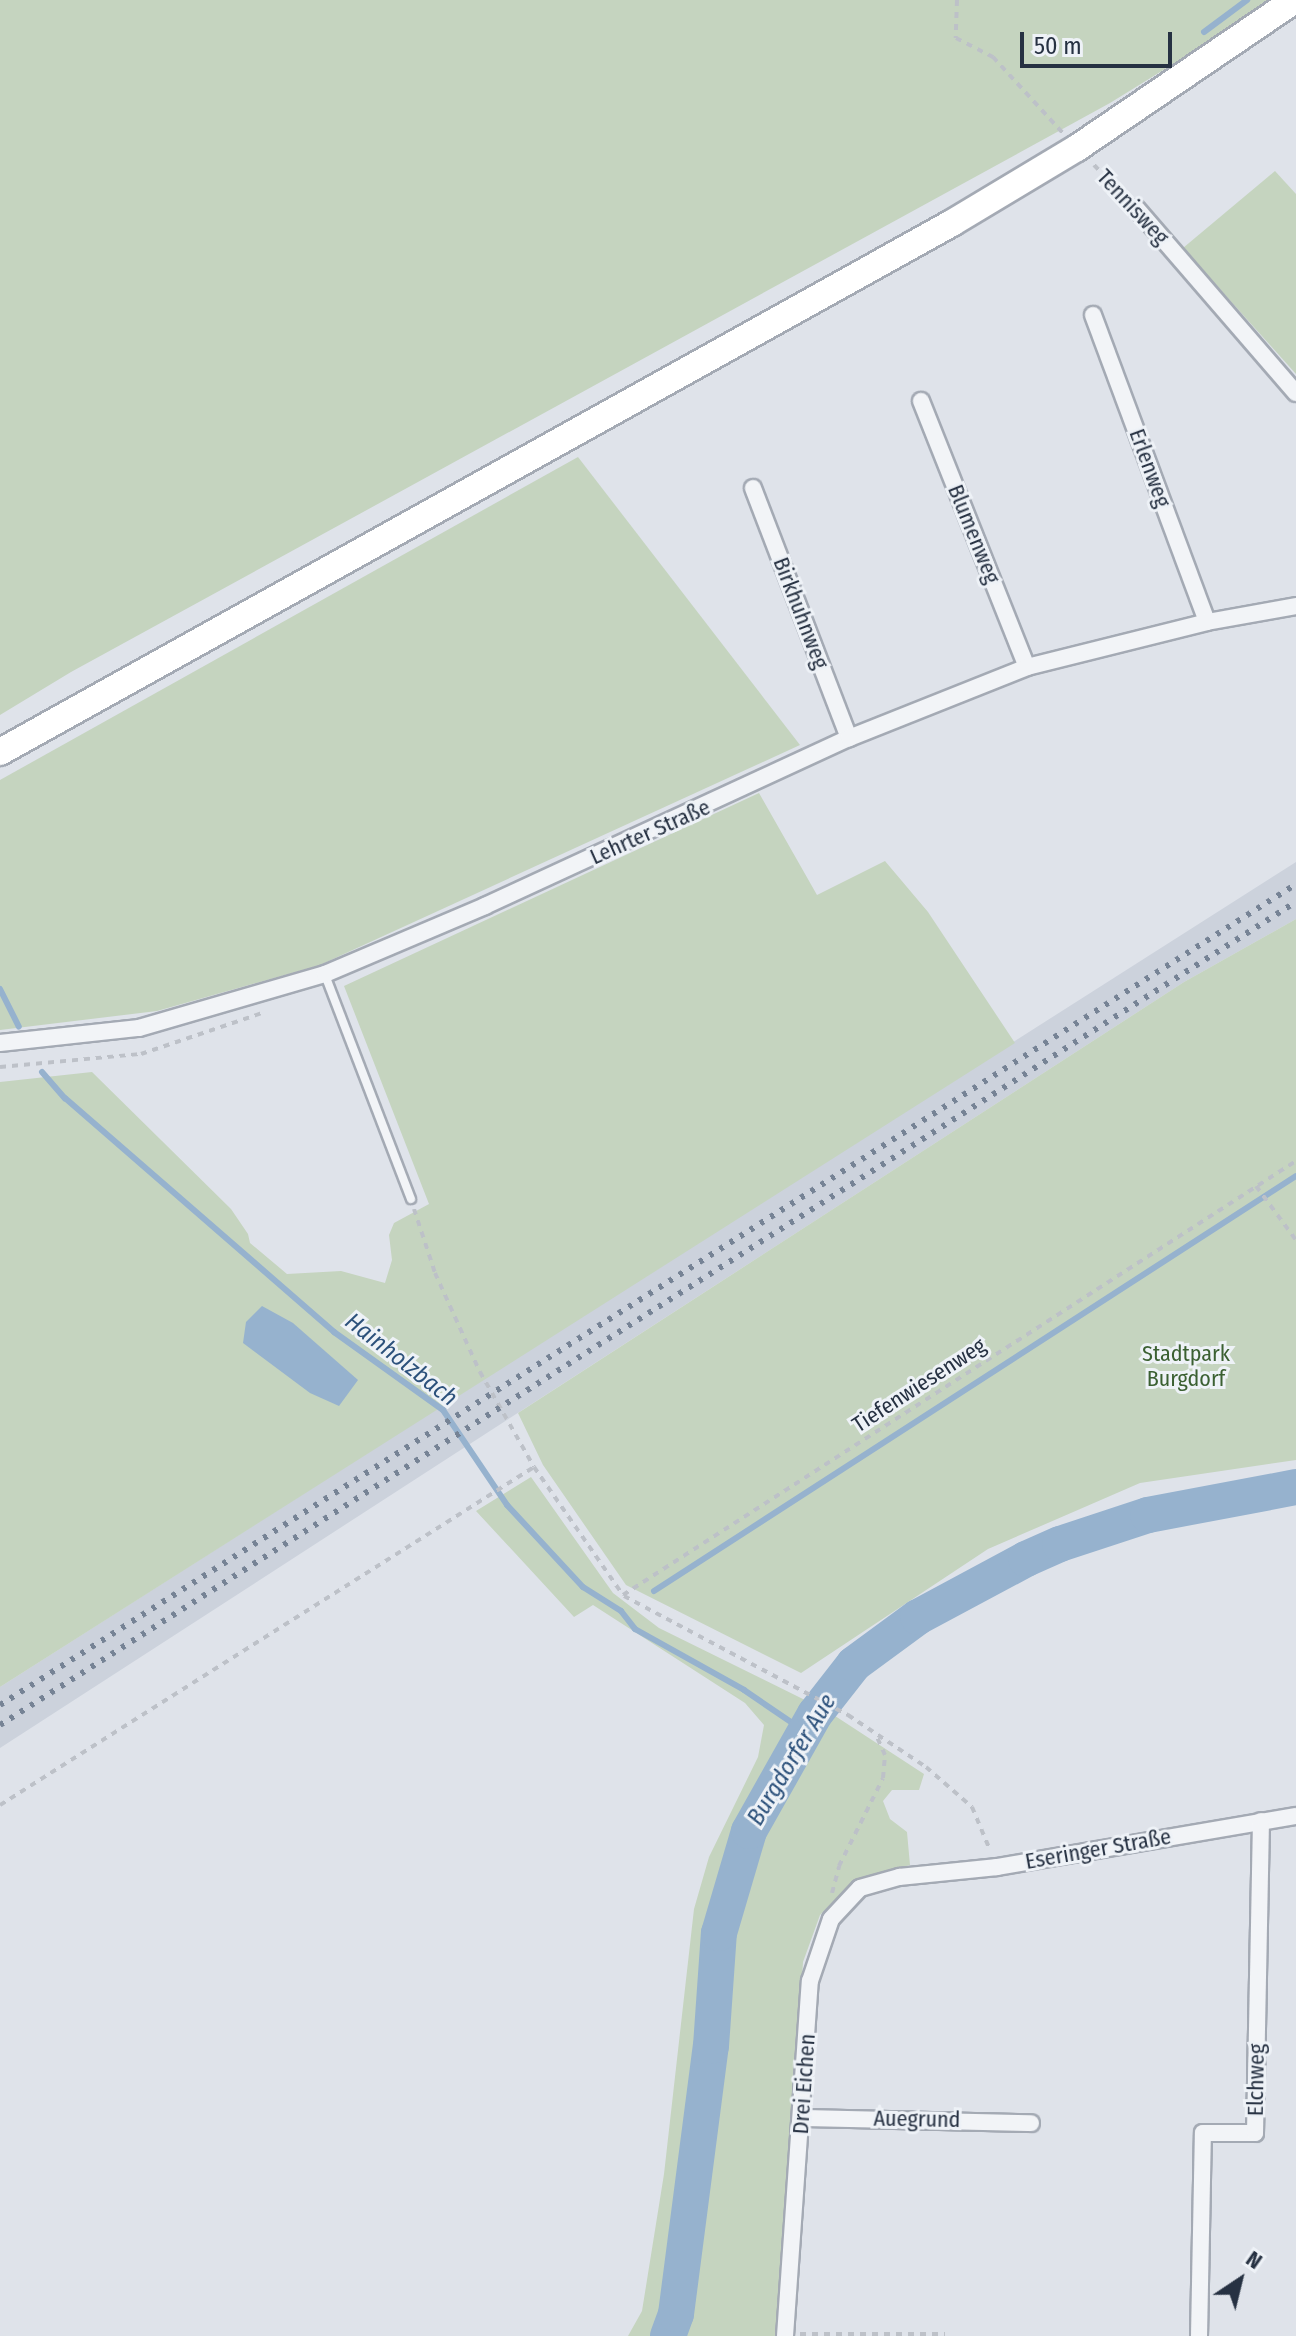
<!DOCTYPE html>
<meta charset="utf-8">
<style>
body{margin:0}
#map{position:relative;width:1296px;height:2336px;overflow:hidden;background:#dfe3ea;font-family:"Fira Sans Condensed",sans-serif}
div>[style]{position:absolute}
.built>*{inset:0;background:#ccd2dc}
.green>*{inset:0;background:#c5d4bf}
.water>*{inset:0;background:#96b2ce}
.stream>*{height:6px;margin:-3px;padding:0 3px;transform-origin:3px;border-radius:3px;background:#96b2ce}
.river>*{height:36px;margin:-18px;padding:0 18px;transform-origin:18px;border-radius:18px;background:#96b2ce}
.path>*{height:4px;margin-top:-2px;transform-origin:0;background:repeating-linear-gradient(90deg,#bdc1c8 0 6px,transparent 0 12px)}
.roads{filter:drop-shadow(2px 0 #a4aab4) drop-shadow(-2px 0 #a4aab4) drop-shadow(0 2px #a4aab4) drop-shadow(0 -2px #a4aab4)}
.lane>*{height:8px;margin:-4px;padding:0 4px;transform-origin:4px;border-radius:4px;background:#f2f4f7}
.street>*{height:16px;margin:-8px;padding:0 8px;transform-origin:8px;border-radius:8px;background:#f2f4f7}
.primary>*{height:26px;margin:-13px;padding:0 13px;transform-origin:13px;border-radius:13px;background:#fff}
.rail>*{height:6px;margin-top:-3px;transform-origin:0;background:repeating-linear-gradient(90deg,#768395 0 4px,transparent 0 12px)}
span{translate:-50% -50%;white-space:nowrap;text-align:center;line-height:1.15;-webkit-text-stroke:6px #eef2f7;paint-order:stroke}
.street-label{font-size:22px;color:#263142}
.park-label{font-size:22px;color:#3b6032}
.water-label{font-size:24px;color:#2c517b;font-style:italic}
.north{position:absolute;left:1200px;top:2240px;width:80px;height:80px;-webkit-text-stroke:6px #eef2f7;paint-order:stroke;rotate:35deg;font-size:22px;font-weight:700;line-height:32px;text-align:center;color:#263142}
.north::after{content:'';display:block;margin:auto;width:28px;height:36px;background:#263142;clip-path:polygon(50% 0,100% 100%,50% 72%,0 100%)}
.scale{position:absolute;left:1020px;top:32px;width:152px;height:36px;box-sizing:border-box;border:4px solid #263142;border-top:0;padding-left:10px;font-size:24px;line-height:28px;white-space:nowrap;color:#263142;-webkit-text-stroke:6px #eef2f7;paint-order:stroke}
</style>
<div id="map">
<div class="built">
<i style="clip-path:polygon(1296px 862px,1296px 919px,1184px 982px,0 1748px,0 1687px)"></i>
</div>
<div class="green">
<i style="clip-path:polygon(0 0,1270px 0,1241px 22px,1110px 103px,71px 672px,0 715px)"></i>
<i style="clip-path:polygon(1275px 171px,1296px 194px,1296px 374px,1183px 248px)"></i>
<i style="clip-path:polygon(578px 457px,800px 745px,320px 965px,157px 1011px,0 1030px,0 780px)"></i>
<i style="clip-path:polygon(759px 793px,817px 895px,885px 861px,928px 912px,1015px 1043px,0 1687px,0 1082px,92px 1072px,231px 1209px,248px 1234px,250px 1243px,287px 1274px,341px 1271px,385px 1283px,392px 1260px,389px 1235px,394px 1223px,429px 1204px,344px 986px)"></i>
<i style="clip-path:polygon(1296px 919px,1296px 1460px,1140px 1483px,988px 1549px,801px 1673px,626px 1585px,543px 1465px,518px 1413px,1184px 982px)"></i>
<i style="clip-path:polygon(531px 1477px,613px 1593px,659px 1628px,809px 1702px,743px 1825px,730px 1858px,713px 1928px,668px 2312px,659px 2336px,628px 2336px,642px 2311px,664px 2174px,694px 1909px,709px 1857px,758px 1757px,764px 1725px,745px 1703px,593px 1605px,574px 1617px,476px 1511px)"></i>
<i style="clip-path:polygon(829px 1712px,924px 1774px,919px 1790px,892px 1790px,883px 1801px,890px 1819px,907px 1832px,910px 1865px,854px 1881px,820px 1915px,803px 1962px,781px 2336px,679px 2336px,695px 2276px,714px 2146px,734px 1915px,768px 1821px)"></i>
</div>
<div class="water">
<i style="clip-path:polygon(262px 1306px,293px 1323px,358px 1380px,339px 1406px,310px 1393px,243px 1343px,246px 1322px)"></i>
</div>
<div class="stream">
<i style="left:1204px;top:32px;width:54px;rotate:-36.7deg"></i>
<i style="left:0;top:989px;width:42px;rotate:63.4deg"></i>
<i style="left:42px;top:1072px;width:35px;rotate:49deg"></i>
<i style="left:65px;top:1098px;width:357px;rotate:41deg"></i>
<i style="left:334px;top:1332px;width:134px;rotate:35.6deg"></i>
<i style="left:443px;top:1410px;width:115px;rotate:56deg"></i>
<i style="left:507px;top:1505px;width:112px;rotate:47.2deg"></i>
<i style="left:583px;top:1587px;width:45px;rotate:32.3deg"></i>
<i style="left:621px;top:1611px;width:23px;rotate:52deg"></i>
<i style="left:635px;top:1629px;width:125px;rotate:29.2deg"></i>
<i style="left:744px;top:1690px;width:76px;rotate:34.3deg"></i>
<i style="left:654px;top:1591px;width:764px;rotate:-32.88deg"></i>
</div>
<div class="river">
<i style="left:668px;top:2336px;width:23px;rotate:-70deg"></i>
<i style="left:676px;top:2314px;width:270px;rotate:-82.6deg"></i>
<i style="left:711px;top:2046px;width:113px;rotate:-86deg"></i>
<i style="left:719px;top:1933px;width:106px;rotate:-73.6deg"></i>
<i style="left:749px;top:1831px;width:134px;rotate:-60.6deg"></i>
<i style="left:815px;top:1714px;width:63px;rotate:-52deg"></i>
<i style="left:854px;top:1664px;width:79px;rotate:-36.3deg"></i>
<i style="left:918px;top:1617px;width:123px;rotate:-28.2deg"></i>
<i style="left:1026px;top:1559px;width:37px;rotate:-24deg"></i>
<i style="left:1060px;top:1544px;width:93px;rotate:-18.2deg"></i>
<i style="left:1148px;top:1515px;width:151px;rotate:-10.7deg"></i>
</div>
<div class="path">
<i style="left:957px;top:0;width:38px;rotate:92deg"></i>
<i style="left:956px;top:38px;width:42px;rotate:27.2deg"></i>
<i style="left:993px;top:57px;width:103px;rotate:47.4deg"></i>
<i style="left:1094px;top:165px;width:47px;rotate:45.9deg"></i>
<i style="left:0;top:1067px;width:142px;rotate:-5.3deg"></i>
<i style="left:141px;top:1054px;width:128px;rotate:-18.7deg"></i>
<i style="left:1256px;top:1186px;width:67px;rotate:53.5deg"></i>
<i style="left:414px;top:1209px;width:67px;rotate:71.8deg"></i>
<i style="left:435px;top:1273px;width:109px;rotate:65.6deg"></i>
<i style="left:480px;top:1372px;width:109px;rotate:60.4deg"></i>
<i style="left:534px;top:1467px;width:156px;rotate:55.2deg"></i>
<i style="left:623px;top:1595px;width:801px;rotate:-32.82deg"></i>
<i style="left:624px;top:1596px;width:254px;rotate:28deg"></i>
<i style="left:848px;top:1715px;width:94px;rotate:33.7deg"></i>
<i style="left:926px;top:1767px;width:61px;rotate:41deg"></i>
<i style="left:972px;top:1807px;width:47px;rotate:67.3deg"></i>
<i style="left:0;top:1805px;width:632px;rotate:-32.33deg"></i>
<i style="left:832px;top:1893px;width:28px;rotate:-75deg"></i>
<i style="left:839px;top:1866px;width:98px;rotate:-63.4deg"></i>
<i style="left:883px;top:1778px;width:23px;rotate:-85deg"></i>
<i style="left:885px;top:1755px;width:22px;rotate:-114deg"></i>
<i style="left:800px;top:2334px;width:145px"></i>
</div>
<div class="roads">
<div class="lane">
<i style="left:325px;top:975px;width:240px;rotate:69deg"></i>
</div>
<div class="street">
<i style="left:1137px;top:209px;width:243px;rotate:49.2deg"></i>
<i style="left:1093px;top:315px;width:327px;rotate:69.6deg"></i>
<i style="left:921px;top:401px;width:286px;rotate:68.3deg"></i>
<i style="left:753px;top:488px;width:268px;rotate:69deg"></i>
<i style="left:0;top:1043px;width:140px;rotate:-6.2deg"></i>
<i style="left:139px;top:1028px;width:194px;rotate:-16.2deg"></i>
<i style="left:325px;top:974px;width:174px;rotate:-23deg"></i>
<i style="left:485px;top:906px;width:401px;rotate:-24.8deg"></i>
<i style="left:849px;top:738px;width:192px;rotate:-21.7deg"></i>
<i style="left:1027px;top:667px;width:186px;rotate:-14deg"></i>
<i style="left:1207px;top:622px;width:90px;rotate:-10.2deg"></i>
<i style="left:802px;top:2118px;width:229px;rotate:1.3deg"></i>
<i style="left:785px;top:2336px;width:356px;rotate:-86deg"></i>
<i style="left:810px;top:1981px;width:65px;rotate:-71.3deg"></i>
<i style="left:831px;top:1919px;width:42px;rotate:-46.9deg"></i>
<i style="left:860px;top:1888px;width:41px;rotate:-15.8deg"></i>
<i style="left:899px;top:1877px;width:99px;rotate:-5.8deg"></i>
<i style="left:997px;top:1867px;width:303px;rotate:-9.7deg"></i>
<i style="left:1199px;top:2336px;width:203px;rotate:-88.9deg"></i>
<i style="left:1203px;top:2133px;width:52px"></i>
<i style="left:1255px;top:2133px;width:312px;rotate:-88.9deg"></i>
</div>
<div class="primary">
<i style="left:0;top:752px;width:1089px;rotate:-29.06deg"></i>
<i style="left:952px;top:223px;width:146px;rotate:-31deg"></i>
<i style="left:1077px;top:148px;width:263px;rotate:-34.2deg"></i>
</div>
</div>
<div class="rail">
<i style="left:0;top:1705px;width:1534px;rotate:-32.35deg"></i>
<i style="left:0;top:1725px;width:1535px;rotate:-32.42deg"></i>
</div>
<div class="street-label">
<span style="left:1133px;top:207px;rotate:47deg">Tennisweg</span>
<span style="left:1150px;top:468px;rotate:70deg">Erlenweg</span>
<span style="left:974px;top:534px;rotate:68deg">Blumenweg</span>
<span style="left:801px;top:613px;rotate:69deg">Birkhuhnweg</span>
<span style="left:650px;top:832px;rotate:-24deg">Lehrter Straße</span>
<span style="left:919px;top:1385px;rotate:-33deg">Tiefenwiesenweg</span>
<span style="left:1098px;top:1849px;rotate:-10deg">Eseringer Straße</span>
<span style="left:1256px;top:2080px;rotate:-89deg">Elchweg</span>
<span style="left:804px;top:2084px;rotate:-86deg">Drei Eichen</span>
<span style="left:917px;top:2119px;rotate:1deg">Auegrund</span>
</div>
<div class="park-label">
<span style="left:1186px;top:1366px">Stadtpark<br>Burgdorf</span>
</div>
<div class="water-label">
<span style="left:401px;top:1360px;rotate:38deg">Hainholzbach</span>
<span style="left:792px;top:1760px;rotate:-59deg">Burgdorfer Aue</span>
</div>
<div class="north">N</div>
<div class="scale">50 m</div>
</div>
